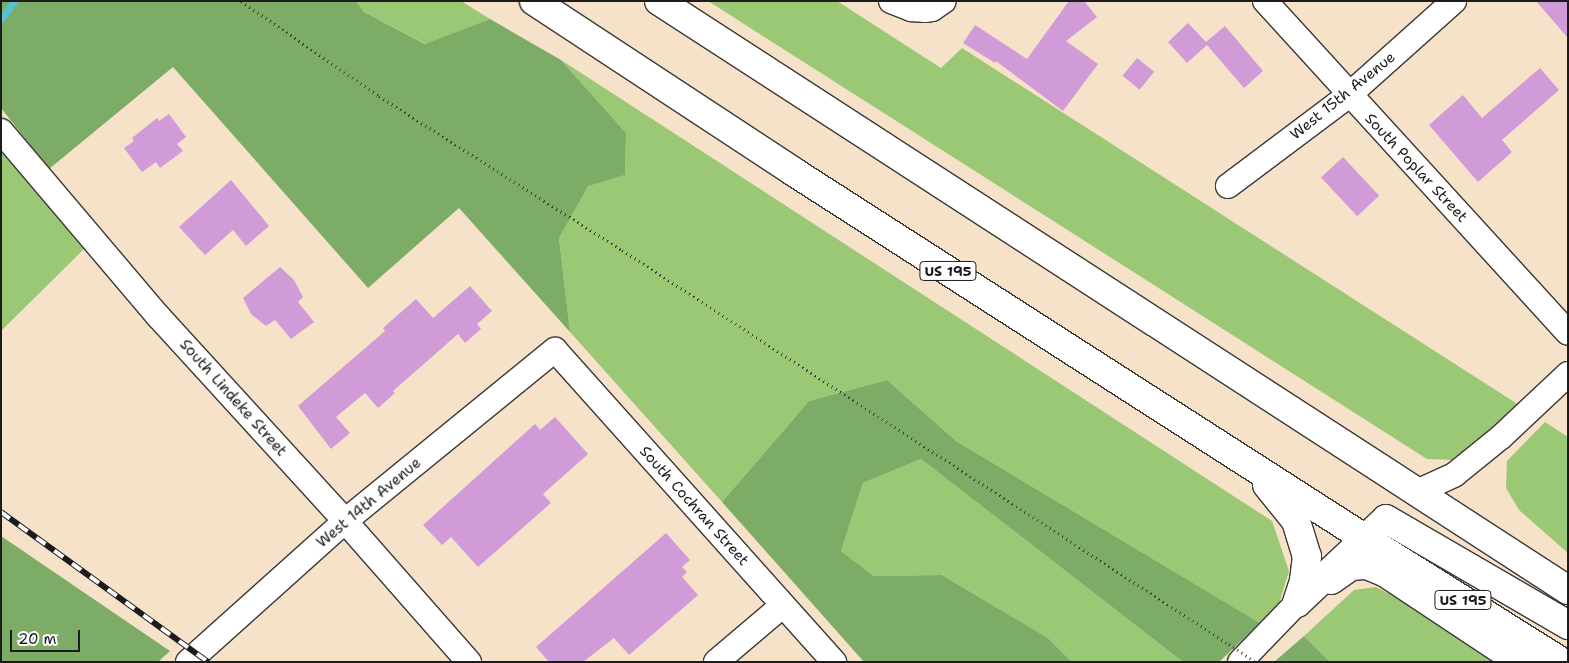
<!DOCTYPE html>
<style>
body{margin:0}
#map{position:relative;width:1569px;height:663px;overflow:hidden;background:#f6e2c9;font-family:"Shantell Sans",sans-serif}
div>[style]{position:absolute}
.green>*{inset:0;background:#9bc875}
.forest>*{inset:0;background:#7cac66}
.stream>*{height:7px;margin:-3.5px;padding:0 3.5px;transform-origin:3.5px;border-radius:3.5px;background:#57c1d2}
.building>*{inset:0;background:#d09bd7;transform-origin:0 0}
.path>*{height:3px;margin-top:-1.5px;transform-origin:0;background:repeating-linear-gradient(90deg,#3d3a36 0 1px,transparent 0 5px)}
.roads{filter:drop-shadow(1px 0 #3d3a36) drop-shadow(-1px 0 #3d3a36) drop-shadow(0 1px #3d3a36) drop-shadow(0 -1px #3d3a36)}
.minor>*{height:24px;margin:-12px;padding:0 12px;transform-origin:12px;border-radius:12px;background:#fff}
.highway>*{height:28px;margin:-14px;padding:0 14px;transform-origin:14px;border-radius:14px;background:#fff}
.rail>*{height:5.5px;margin-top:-2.75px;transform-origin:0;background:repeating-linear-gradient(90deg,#fff 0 11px,#1c1c1c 0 22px);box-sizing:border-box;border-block:1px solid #1c1c1c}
.path-bridge>*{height:3px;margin-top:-1.5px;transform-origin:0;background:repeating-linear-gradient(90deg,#3d3a36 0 1px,transparent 0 5px)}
span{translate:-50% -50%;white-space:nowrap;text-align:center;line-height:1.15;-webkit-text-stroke:4px #fff;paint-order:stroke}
.shield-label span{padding:1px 4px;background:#fff;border:1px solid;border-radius:4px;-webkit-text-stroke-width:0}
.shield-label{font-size:14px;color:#1c1c1c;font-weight:700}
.street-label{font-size:15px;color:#1c1c1c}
.frame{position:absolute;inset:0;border:2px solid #1c1c1c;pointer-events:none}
.scale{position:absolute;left:10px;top:630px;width:70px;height:22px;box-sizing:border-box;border:2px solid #1c1c1c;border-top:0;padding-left:6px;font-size:15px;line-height:18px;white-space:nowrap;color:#1c1c1c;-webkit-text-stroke:4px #fff;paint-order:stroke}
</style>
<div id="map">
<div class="green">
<i style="clip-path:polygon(356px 1px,461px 1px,490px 19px,426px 44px,364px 12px)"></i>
<i style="clip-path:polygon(708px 1px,837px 1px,941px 68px,962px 48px,1519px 405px,1476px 450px,1452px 460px,1427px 459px)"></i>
<i style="clip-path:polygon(561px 60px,1272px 521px,1289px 571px,1279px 604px,1260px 623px,956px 441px,887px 380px,809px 401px,722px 502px,570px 332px,559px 238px,588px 185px,625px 175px,626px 133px)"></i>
<i style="clip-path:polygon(1px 138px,84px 249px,1px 331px)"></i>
<i style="clip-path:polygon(1545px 422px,1568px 437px,1568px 553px,1519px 510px,1506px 488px,1507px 461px)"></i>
<i style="clip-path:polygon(921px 459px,1183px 662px,1072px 662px,1048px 638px,942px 575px,874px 576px,841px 551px,863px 483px)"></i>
<i style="clip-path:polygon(1376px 587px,1415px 607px,1497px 662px,1330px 662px,1304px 636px,1354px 590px)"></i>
</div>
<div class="forest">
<i style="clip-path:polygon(1px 1px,356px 1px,364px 12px,425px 44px,490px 19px,561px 60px,626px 133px,625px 175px,588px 186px,559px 238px,570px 332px,459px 208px,368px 288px,173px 67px,49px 169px,1px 108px)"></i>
<i style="clip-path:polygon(887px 380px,956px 441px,1260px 623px,1219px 662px,1183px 662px,921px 459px,863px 483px,841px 551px,874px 576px,942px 575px,1048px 638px,1072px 662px,864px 662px,722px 502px,809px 401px)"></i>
<i style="clip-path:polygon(1px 536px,170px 651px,158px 662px,1px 662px)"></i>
<i style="clip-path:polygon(1304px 636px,1330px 662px,1274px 662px)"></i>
</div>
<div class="stream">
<i style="left:1px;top:19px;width:22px;rotate:-54deg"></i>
</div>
<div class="building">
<i style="clip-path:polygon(1069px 1px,1084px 1px,1097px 17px,1066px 41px,1098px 64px,1063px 111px,996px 61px,995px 63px,963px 43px,975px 25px,1027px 59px)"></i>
<i style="clip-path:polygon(1536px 1px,1568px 1px,1568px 38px)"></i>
<i style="clip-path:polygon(1188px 23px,1206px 42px,1225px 26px,1263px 71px,1244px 88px,1207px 45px,1187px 63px,1168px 42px)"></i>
<i style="left:1137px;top:58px;width:22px;height:23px;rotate:39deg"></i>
<i style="clip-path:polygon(1540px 68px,1559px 90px,1502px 140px,1512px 152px,1478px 182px,1429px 125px,1463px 95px,1482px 118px)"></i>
<i style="clip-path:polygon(169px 114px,186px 137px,177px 144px,183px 151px,160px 168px,156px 162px,142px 172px,124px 148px,134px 141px,132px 138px,157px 118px,159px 121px)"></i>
<i style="left:1343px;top:157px;width:53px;height:30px;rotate:47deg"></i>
<i style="clip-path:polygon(231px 180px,269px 226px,246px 246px,233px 230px,205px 255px,179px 227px)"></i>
<i style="clip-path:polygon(280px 267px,294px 280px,303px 297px,298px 302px,314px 322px,291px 339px,275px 320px,266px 326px,251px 314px,243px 298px)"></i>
<i style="clip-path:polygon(470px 286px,492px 311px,477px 324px,481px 329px,465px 343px,458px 334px,393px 391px,395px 393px,378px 408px,365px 393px,336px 417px,350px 433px,331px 449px,298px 406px,385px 331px,383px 328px,416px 299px,433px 318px)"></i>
<i style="clip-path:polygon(555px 417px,588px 454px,543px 494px,551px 503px,478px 567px,451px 537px,442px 545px,423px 525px,535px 424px,540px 430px)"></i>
<i style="clip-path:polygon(666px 533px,690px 560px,682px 567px,687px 572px,682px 577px,698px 595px,629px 655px,614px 638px,583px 662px,549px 662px,536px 647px)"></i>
</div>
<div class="path">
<i style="left:241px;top:1px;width:168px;rotate:34.5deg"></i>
<i style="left:379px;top:96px;width:288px;rotate:32.4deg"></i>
<i style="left:622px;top:250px;width:721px;rotate:33.01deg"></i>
</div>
<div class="roads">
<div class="minor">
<i style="left:891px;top:1px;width:22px;rotate:22deg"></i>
<i style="left:911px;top:9px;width:14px;rotate:4deg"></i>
<i style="left:925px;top:10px;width:7px;rotate:-8deg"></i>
<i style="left:932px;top:9px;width:14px;rotate:-34deg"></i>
<i style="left:1265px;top:1px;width:449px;rotate:47.6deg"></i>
<i style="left:1px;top:131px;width:243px;rotate:49.7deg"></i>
<i style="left:158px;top:316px;width:277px;rotate:47.6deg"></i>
<i style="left:345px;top:521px;width:188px;rotate:48.7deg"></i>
<i style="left:1228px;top:186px;width:151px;rotate:-36.9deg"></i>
<i style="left:1349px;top:95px;width:141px;rotate:-41.8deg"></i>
<i style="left:1417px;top:492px;width:41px;rotate:-24.7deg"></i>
<i style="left:1454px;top:475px;width:60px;rotate:-39deg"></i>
<i style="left:1501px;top:437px;width:92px;rotate:-43.2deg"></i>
<i style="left:188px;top:662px;width:211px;rotate:-41.9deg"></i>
<i style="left:345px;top:521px;width:271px;rotate:-39.2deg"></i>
<i style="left:555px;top:350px;width:419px;rotate:48.2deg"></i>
<i style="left:716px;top:662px;width:87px;rotate:-40.3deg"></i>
<i style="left:1240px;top:662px;width:82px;rotate:-46deg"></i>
</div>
<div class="highway">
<i style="left:534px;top:1px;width:311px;rotate:33.3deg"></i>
<i style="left:794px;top:172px;width:677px;rotate:32.7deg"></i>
<i style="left:1364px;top:538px;width:234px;rotate:32.1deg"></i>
<i style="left:659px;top:1px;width:1083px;rotate:32.94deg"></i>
<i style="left:1267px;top:485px;width:46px;rotate:51.1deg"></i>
<i style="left:1296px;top:521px;width:37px;rotate:73deg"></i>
<i style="left:1307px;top:556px;width:25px;rotate:97deg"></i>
<i style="left:1304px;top:581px;width:23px;rotate:108deg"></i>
<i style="left:1331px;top:580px;width:24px;rotate:-35deg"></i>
<i style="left:1351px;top:566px;width:16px;rotate:-4deg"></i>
<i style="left:1367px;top:565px;width:21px;rotate:23deg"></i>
<i style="left:1386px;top:573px;width:161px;rotate:33.6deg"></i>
<i style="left:1297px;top:603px;width:122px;rotate:-43.3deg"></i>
<i style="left:1386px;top:519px;width:211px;rotate:30.2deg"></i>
</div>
</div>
<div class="rail">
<i style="left:1px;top:512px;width:256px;rotate:35.9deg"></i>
</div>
<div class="path-bridge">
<i style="left:1229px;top:644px;width:32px;rotate:34deg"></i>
</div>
<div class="shield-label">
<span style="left:948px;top:271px">US 195</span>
<span style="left:1463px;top:600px">US 195</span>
</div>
<div class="street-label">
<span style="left:1343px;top:96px;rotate:-39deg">West 15th Avenue</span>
<span style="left:1416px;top:168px;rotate:47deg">South Poplar Street</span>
<span style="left:233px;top:398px;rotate:48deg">South Lindeke Street</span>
<span style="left:369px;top:503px;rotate:-40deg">West 14th Avenue</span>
<span style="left:694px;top:506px;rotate:48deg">South Cochran Street</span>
</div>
<div class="frame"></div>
<div class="scale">20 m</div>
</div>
